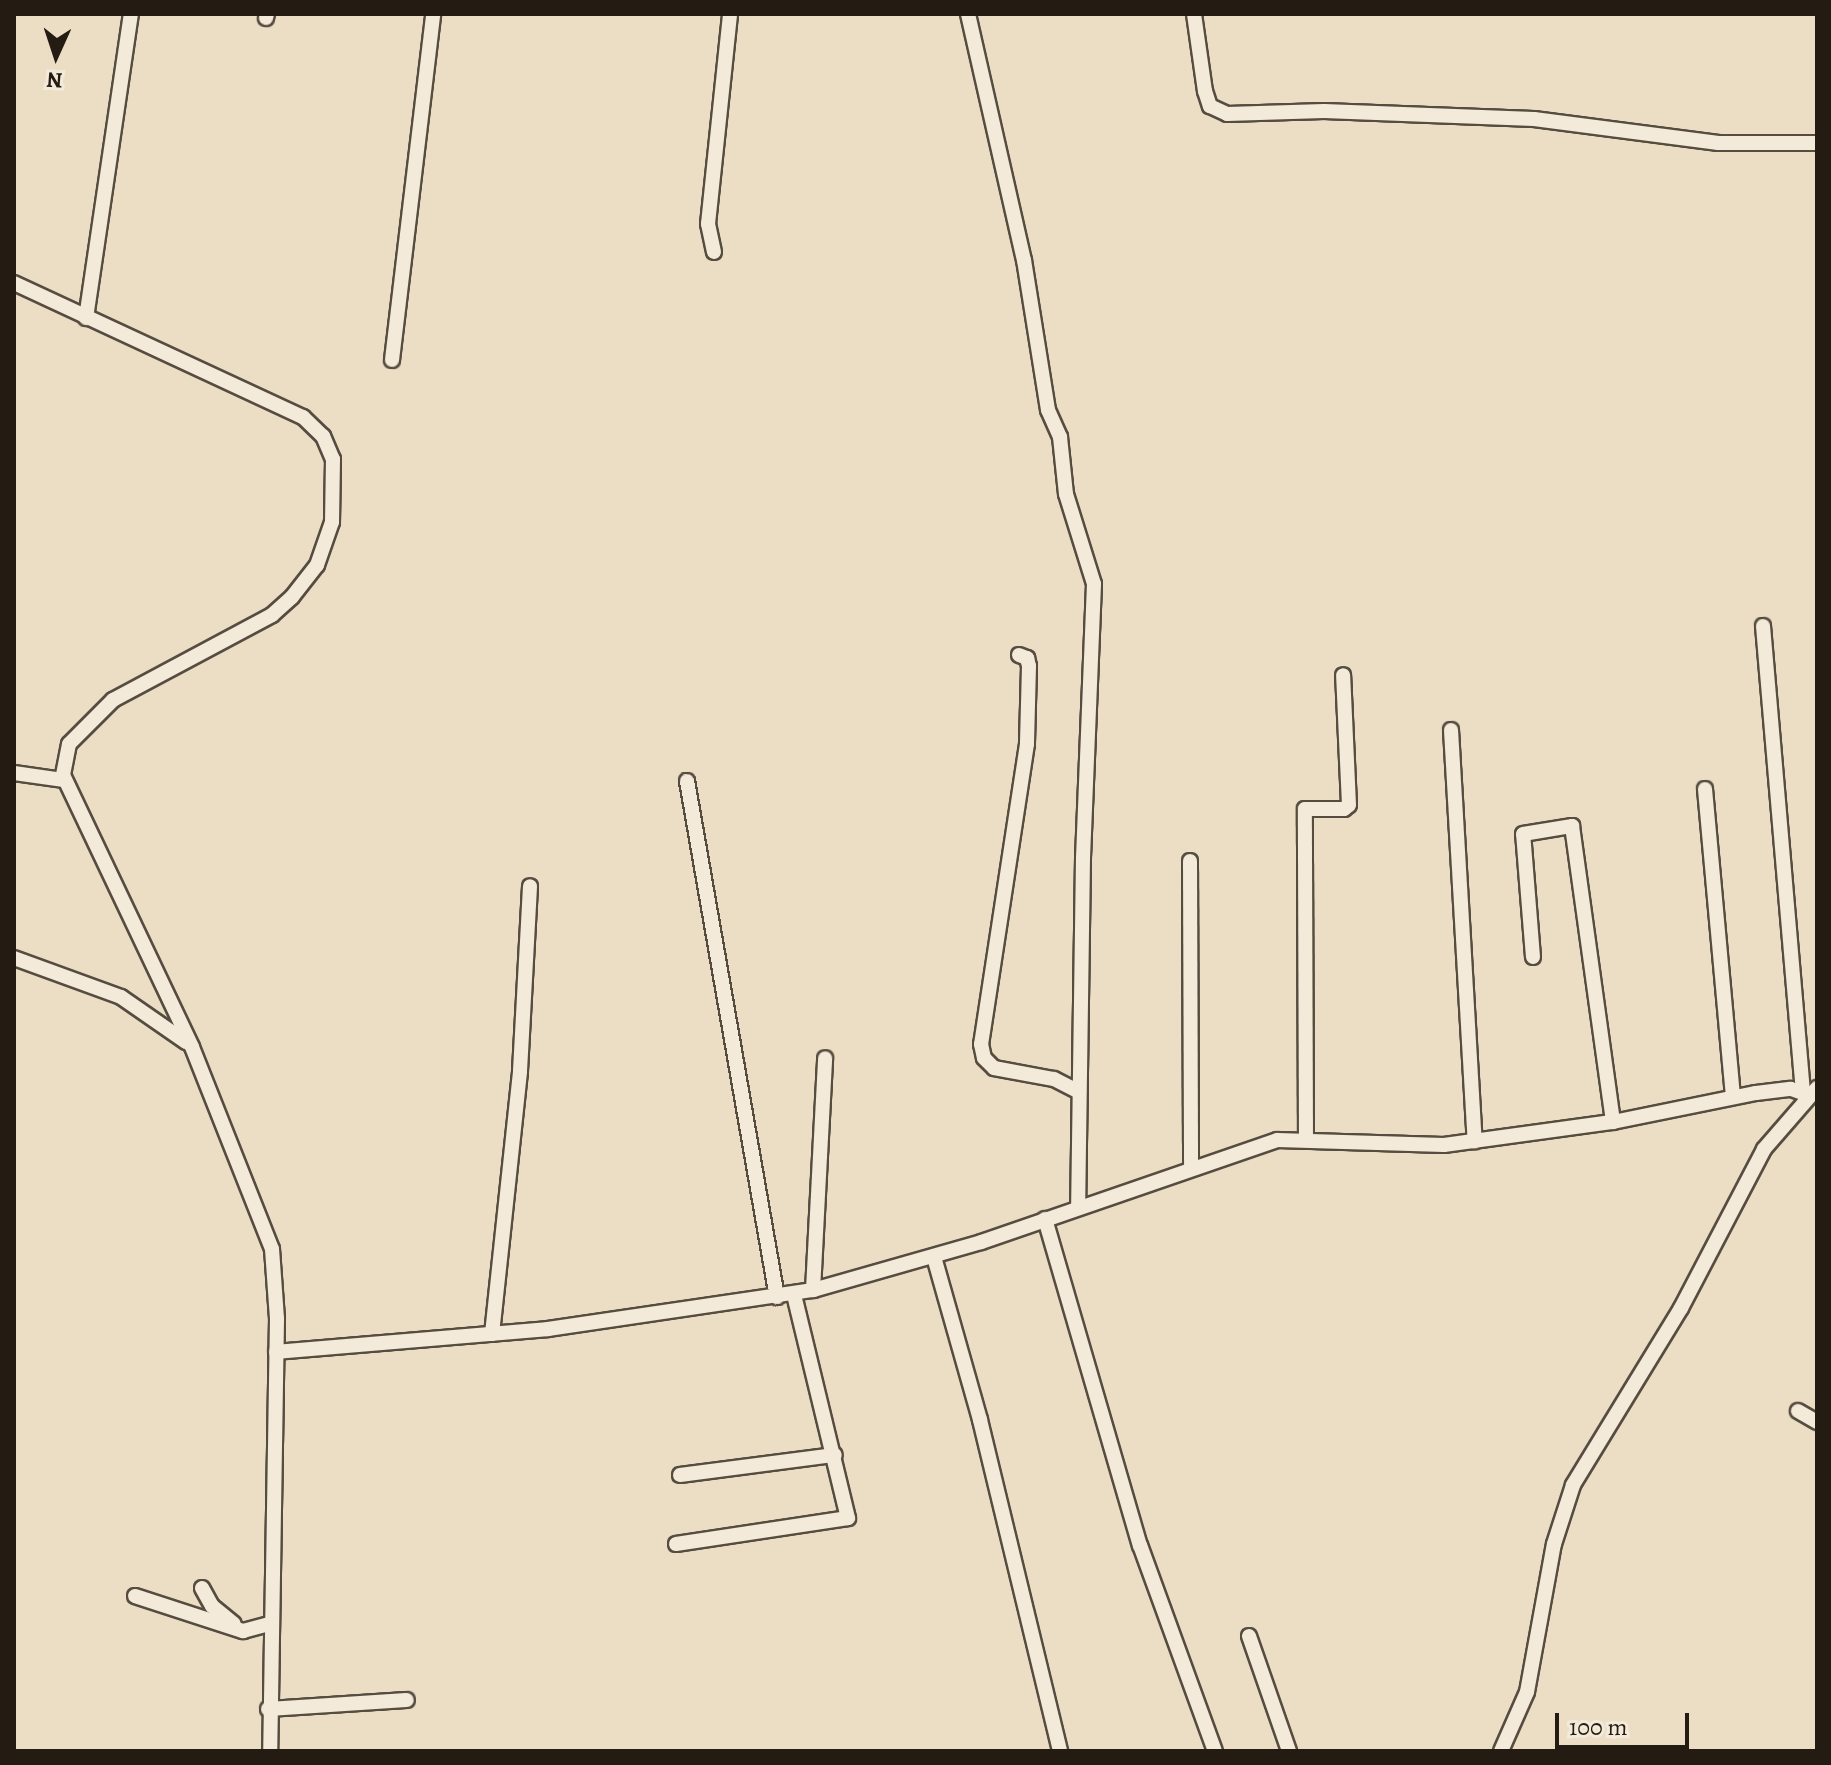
<!DOCTYPE html>
<style>
body{margin:0}
#map{position:relative;width:1831px;height:1765px;overflow:hidden;background:#ecdec5;font-family:Alegreya,serif}
div>[style]{position:absolute}
.roads{filter:drop-shadow(2px 0 #564c40) drop-shadow(-2px 0 #564c40) drop-shadow(0 2px #564c40) drop-shadow(0 -2px #564c40)}
.minor>*{height:14px;margin:-7px;padding:0 7px;transform-origin:7px;border-radius:7px;background:#f3ead9}
span{translate:-50% -50%;white-space:nowrap;text-align:center;line-height:1.15;-webkit-text-stroke:8px #f3ead9;paint-order:stroke}
.frame{position:absolute;inset:0;border:16px solid #241b13;pointer-events:none}
.north{position:absolute;left:16px;top:16px;width:80px;height:80px;-webkit-text-stroke:6px #f3ead9;paint-order:stroke;rotate:183deg;font-size:22px;font-weight:700;line-height:32px;text-align:center;color:#241b13}
.north::after{content:'';display:block;margin:auto;width:28px;height:36px;background:#241b13;clip-path:polygon(50% 0,100% 100%,50% 72%,0 100%)}
.scale{position:absolute;left:1555px;top:1713px;width:134px;height:36px;box-sizing:border-box;border:4px solid #241b13;border-top:0;padding-left:10px;font-size:24px;line-height:28px;white-space:nowrap;color:#241b13;-webkit-text-stroke:6px #f3ead9;paint-order:stroke}
</style>
<div id="map">
<div class="roads">
<div class="minor">
<i style="left:968px;top:14px;width:252px;rotate:77.2deg"></i>
<i style="left:1024px;top:260px;width:152px;rotate:80.9deg"></i>
<i style="left:1048px;top:410px;width:30px;rotate:66deg"></i>
<i style="left:1060px;top:437px;width:57px;rotate:84deg"></i>
<i style="left:1066px;top:494px;width:94px;rotate:72.7deg"></i>
<i style="left:1094px;top:584px;width:274px;rotate:92.3deg"></i>
<i style="left:1083px;top:858px;width:349px;rotate:90.8deg"></i>
<i style="left:1194px;top:14px;width:78px;rotate:81.9deg"></i>
<i style="left:1205px;top:91px;width:16px;rotate:72deg"></i>
<i style="left:1210px;top:106px;width:19px;rotate:25deg"></i>
<i style="left:1227px;top:114px;width:97px;rotate:-1.8deg"></i>
<i style="left:1324px;top:111px;width:210px;rotate:2.2deg"></i>
<i style="left:1534px;top:119px;width:186px;rotate:7.4deg"></i>
<i style="left:1718px;top:143px;width:99px"></i>
<i style="left:266px;top:18px;width:4px;rotate:-76deg"></i>
<i style="left:714px;top:252px;width:29px;rotate:-102deg"></i>
<i style="left:708px;top:224px;width:211px;rotate:-84deg"></i>
<i style="left:14px;top:283px;width:319px;rotate:24.9deg"></i>
<i style="left:303px;top:417px;width:28px;rotate:44deg"></i>
<i style="left:323px;top:436px;width:25px;rotate:67deg"></i>
<i style="left:333px;top:459px;width:63px;rotate:90.9deg"></i>
<i style="left:332px;top:522px;width:46px;rotate:109.2deg"></i>
<i style="left:317px;top:565px;width:41px;rotate:128deg"></i>
<i style="left:292px;top:597px;width:27px;rotate:138deg"></i>
<i style="left:272px;top:615px;width:180px;rotate:151.9deg"></i>
<i style="left:113px;top:700px;width:62px;rotate:135deg"></i>
<i style="left:69px;top:744px;width:32px;rotate:101deg"></i>
<i style="left:63px;top:775px;width:301px;rotate:64.6deg"></i>
<i style="left:192px;top:1047px;width:217px;rotate:68.4deg"></i>
<i style="left:272px;top:1249px;width:70px;rotate:85.9deg"></i>
<i style="left:277px;top:1319px;width:432px;rotate:90.9deg"></i>
<i style="left:86px;top:318px;width:307px;rotate:-81.6deg"></i>
<i style="left:392px;top:360px;width:348px;rotate:-83.2deg"></i>
<i style="left:1763px;top:626px;width:468px;rotate:85.1deg"></i>
<i style="left:1019px;top:655px;width:9px;rotate:21deg"></i>
<i style="left:1027px;top:658px;width:8px;rotate:76deg"></i>
<i style="left:1029px;top:666px;width:78px;rotate:91.5deg"></i>
<i style="left:1027px;top:744px;width:304px;rotate:98.7deg"></i>
<i style="left:981px;top:1044px;width:14px;rotate:78deg"></i>
<i style="left:984px;top:1058px;width:14px;rotate:45deg"></i>
<i style="left:994px;top:1068px;width:61px;rotate:10.4deg"></i>
<i style="left:1054px;top:1079px;width:28px;rotate:27deg"></i>
<i style="left:1451px;top:730px;width:412px;rotate:86.7deg"></i>
<i style="left:14px;top:773px;width:49px;rotate:8.1deg"></i>
<i style="left:687px;top:781px;width:524px;rotate:80.11deg"></i>
<i style="left:1705px;top:789px;width:309px;rotate:84.8deg"></i>
<i style="left:1190px;top:861px;width:307px;rotate:89.8deg"></i>
<i style="left:1533px;top:957px;width:123px;rotate:-94.6deg"></i>
<i style="left:1523px;top:834px;width:50px;rotate:-9.3deg"></i>
<i style="left:1572px;top:826px;width:299px;rotate:82.1deg"></i>
<i style="left:14px;top:958px;width:114px;rotate:20deg"></i>
<i style="left:121px;top:997px;width:79px;rotate:34.7deg"></i>
<i style="left:1306px;top:1140px;width:331px;rotate:-90.2deg"></i>
<i style="left:1305px;top:809px;width:39px"></i>
<i style="left:1344px;top:809px;width:6px;rotate:-39deg"></i>
<i style="left:1349px;top:805px;width:130px;rotate:-92.6deg"></i>
<i style="left:1045px;top:1219px;width:340px;rotate:73.8deg"></i>
<i style="left:1140px;top:1545px;width:219px;rotate:70deg"></i>
<i style="left:934px;top:1257px;width:169px;rotate:74.2deg"></i>
<i style="left:980px;top:1420px;width:341px;rotate:76.4deg"></i>
<i style="left:813px;top:1290px;width:232px;rotate:-87deg"></i>
<i style="left:492px;top:1334px;width:264px;rotate:-83.9deg"></i>
<i style="left:520px;top:1071px;width:185px;rotate:-86.9deg"></i>
<i style="left:276px;top:1352px;width:273px;rotate:-4.8deg"></i>
<i style="left:548px;top:1329px;width:268px;rotate:-8.4deg"></i>
<i style="left:813px;top:1290px;width:175px;rotate:-15.9deg"></i>
<i style="left:981px;top:1242px;width:313px;rotate:-19deg"></i>
<i style="left:1277px;top:1140px;width:167px;rotate:1.7deg"></i>
<i style="left:1444px;top:1145px;width:171px;rotate:-7.8deg"></i>
<i style="left:1613px;top:1122px;width:146px;rotate:-11.5deg"></i>
<i style="left:1756px;top:1093px;width:35px;rotate:-7deg"></i>
<i style="left:1791px;top:1089px;width:18px;rotate:19deg"></i>
<i style="left:1798px;top:1411px;width:22px;rotate:30deg"></i>
<i style="left:680px;top:1475px;width:156px;rotate:-7.4deg"></i>
<i style="left:676px;top:1544px;width:174px;rotate:-8.6deg"></i>
<i style="left:848px;top:1518px;width:230px;rotate:-103.6deg"></i>
<i style="left:202px;top:1588px;width:21px;rotate:61deg"></i>
<i style="left:212px;top:1606px;width:28px;rotate:39deg"></i>
<i style="left:135px;top:1596px;width:114px;rotate:18deg"></i>
<i style="left:243px;top:1631px;width:27px;rotate:-15deg"></i>
<i style="left:1249px;top:1636px;width:122px;rotate:70.8deg"></i>
<i style="left:268px;top:1709px;width:139px;rotate:-3.7deg"></i>
<i style="left:1501px;top:1751px;width:64px;rotate:-66.2deg"></i>
<i style="left:1527px;top:1692px;width:150px;rotate:-79.7deg"></i>
<i style="left:1554px;top:1544px;width:62px;rotate:-72.1deg"></i>
<i style="left:1573px;top:1485px;width:207px;rotate:-58.6deg"></i>
<i style="left:1681px;top:1308px;width:179px;rotate:-62.4deg"></i>
<i style="left:1764px;top:1149px;width:81px;rotate:-49deg"></i>
</div>
</div>
<div class="frame"></div>
<div class="north">N</div>
<div class="scale">100 m</div>
</div>
